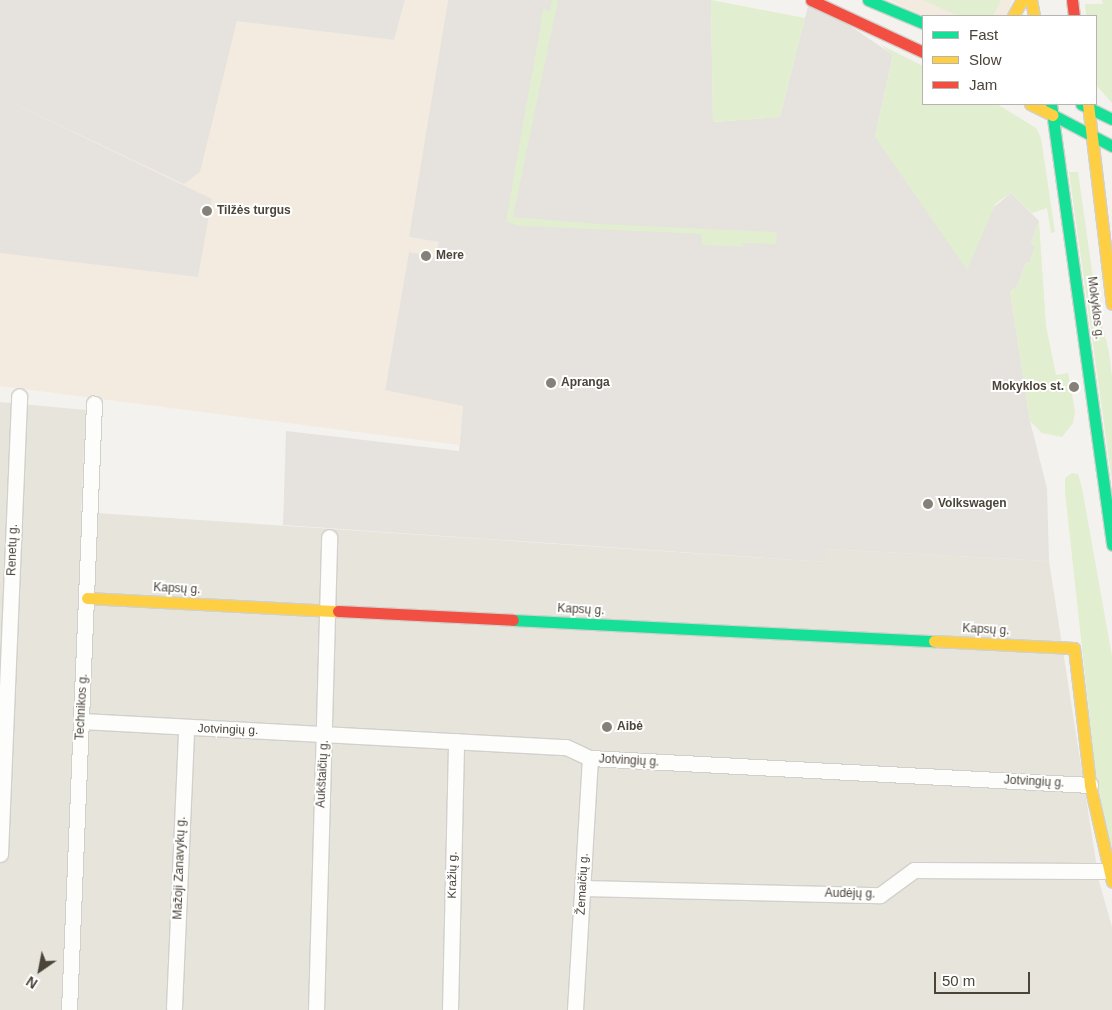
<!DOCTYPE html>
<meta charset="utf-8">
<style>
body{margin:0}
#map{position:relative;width:1112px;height:1010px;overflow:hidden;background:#f4f2ee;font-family:Arial,sans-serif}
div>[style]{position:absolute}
.residential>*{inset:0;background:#e7e4dc}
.commercial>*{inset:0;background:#f3ebdf}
.industrial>*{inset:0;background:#e6e2de}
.green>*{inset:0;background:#e1eecf}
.parking>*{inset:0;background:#e6e3df}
.roads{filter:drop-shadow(1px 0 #d2d0cb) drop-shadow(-1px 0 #d2d0cb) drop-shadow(0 1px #d2d0cb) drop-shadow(0 -1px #d2d0cb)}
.street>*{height:15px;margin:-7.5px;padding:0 7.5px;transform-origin:7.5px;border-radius:7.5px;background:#fdfdfc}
.fast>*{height:11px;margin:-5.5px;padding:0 5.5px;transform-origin:5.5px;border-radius:5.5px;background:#16e098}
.slow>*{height:11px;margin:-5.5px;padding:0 5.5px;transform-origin:5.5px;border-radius:5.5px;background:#ffcf43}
.jam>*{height:11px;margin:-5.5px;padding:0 5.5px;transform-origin:5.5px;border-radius:5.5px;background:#f24e42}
.dots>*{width:14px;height:14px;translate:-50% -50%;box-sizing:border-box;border:2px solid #fff;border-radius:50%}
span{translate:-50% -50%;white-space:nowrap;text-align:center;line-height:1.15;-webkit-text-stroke:4px #fff;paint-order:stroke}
.poi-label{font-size:12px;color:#4b4439;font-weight:700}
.left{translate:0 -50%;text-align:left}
.right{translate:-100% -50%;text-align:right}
.street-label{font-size:12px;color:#4b4439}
.legend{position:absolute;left:922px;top:15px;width:175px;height:90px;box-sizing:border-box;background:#fff;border:1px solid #b7b4b0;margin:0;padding:6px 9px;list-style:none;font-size:15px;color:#4b4439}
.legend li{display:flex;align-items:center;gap:10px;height:25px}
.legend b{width:25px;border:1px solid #b7b4b0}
.north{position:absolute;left:15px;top:945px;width:50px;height:50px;-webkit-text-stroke:4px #fff;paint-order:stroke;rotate:213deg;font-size:14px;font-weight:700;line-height:20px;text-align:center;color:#4b4439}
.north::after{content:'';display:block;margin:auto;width:18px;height:22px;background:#4b4439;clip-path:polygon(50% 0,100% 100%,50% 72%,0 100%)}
.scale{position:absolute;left:934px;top:972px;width:96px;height:22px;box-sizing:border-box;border:2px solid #4b4439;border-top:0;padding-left:6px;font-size:15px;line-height:18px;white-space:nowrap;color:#4b4439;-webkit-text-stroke:4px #fff;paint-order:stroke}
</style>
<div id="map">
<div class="residential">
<i style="clip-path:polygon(0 402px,86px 410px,81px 512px,824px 562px,825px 549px,1049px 561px,1099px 881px,1112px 927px,1112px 1010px,0 1010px)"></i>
</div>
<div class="commercial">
<i style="clip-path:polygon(405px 0,448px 0,410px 237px,439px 242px,436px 257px,409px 252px,385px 389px,463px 406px,459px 445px,0 386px,0 97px,200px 172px,235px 21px,394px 40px)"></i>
<i style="clip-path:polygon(890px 0,1012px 0,1007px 16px,923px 16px)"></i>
</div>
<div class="industrial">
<i style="clip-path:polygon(0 0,242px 0,200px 172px,184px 184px,0 97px)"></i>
<i style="clip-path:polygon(448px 0,711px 0,713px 122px,780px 117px,808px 6px,840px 19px,893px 55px,875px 137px,993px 208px,1011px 193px,1039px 221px,1031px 243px,1035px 247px,1029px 263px,1025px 264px,1018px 285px,1010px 292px,1030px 421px,1047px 489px,1049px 561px,825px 549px,825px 562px,283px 525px,286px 431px,459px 451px,463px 406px,385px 390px,409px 252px,436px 257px,439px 242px,409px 237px)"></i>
</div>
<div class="green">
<i style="clip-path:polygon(552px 0,558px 0,513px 217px,600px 224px,777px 232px,776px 244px,743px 243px,742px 247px,702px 245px,701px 234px,518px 226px,506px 221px,543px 9px,550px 11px)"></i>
<i style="clip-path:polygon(711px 0,805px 18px,780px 117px,713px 122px)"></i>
<i style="clip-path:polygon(923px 0,1001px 0,993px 16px,959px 16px)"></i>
<i style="clip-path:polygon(1102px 0,1112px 0,1112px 103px,1096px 85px,1096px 16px,1086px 16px,1085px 4px,1103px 4px)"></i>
<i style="clip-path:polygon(881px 45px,923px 66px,923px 104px,997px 104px,1036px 128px,1041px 138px,1055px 232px,1051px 233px,1047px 208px,1032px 213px,1011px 193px,996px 203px,967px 270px,875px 137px,893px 56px)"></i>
<i style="clip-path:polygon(1069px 172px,1078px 172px,1096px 299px,1109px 352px,1112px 377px,1112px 481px)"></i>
<i style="clip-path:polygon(1039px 221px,1046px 326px,1056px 375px,1068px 373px,1075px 411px,1073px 423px,1062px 437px,1042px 433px,1030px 421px,1010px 292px,1018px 285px,1025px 264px,1029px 263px,1035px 247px,1031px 243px)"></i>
<i style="clip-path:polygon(1072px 473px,1078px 474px,1082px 488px,1112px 656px,1112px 856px,1096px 776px,1065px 492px,1065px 478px)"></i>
</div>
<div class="parking">
<i style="clip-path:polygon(242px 0,405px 0,394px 40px,235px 21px)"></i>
<i style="clip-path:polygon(477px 16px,541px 25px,503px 225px,701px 234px,702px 245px,742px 247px,742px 273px,794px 274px,795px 358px,685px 385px,612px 381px,613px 346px,489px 345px,463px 406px,413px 394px)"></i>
<i style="clip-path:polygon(827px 27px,887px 64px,860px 192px,845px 190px,844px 205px,798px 206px,795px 216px,778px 217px,777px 228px,615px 222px,613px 160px,616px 155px,611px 33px,622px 33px,623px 50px,636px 50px,637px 63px,645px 65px,649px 185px,710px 185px,707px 123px,726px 125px,728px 159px,824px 154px,824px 134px,809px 115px,808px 104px,832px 109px,841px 92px,853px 93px,853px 86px,844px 77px,826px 68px,817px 45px)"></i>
<i style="clip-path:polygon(0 97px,212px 199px,198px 277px,0 253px)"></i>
</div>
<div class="roads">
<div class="street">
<i style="left:82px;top:721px;width:485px;rotate:3.1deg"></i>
<i style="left:566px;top:747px;width:26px;rotate:25deg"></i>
<i style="left:590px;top:758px;width:501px;rotate:3.09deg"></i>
<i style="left:0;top:854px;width:458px;rotate:-87.6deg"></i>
<i style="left:583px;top:888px;width:297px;rotate:1.4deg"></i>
<i style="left:880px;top:895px;width:42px;rotate:-36.3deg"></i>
<i style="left:914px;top:870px;width:195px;rotate:0.3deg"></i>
<i style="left:174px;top:1008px;width:280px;rotate:-87.5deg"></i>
<i style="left:69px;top:1010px;width:607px;rotate:-87.64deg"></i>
<i style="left:316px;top:1010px;width:473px;rotate:-88.4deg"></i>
<i style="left:450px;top:1010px;width:269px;rotate:-88.7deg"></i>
<i style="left:575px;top:1010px;width:252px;rotate:-86.6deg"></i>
</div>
<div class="fast">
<i style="left:868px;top:0;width:60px;rotate:22.7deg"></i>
<i style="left:1051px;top:104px;width:445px;rotate:82.1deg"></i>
<i style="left:1081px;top:104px;width:34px;rotate:26deg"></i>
<i style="left:1053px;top:115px;width:67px;rotate:27.7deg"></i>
<i style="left:513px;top:620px;width:422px;rotate:2.9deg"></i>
</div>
<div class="slow">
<i style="left:1031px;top:0;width:16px;rotate:79deg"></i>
<i style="left:1013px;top:16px;width:18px;rotate:-61deg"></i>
<i style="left:1030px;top:104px;width:25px;rotate:26deg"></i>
<i style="left:1088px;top:104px;width:201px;rotate:83.2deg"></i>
<i style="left:87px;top:598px;width:251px;rotate:3deg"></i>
<i style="left:934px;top:641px;width:140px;rotate:2.9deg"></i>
<i style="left:1074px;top:648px;width:138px;rotate:83.3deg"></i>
<i style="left:1090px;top:785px;width:99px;rotate:77.2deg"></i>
</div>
<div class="jam">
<i style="left:811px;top:0;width:123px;rotate:24.9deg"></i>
<i style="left:1072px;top:0;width:16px;rotate:83deg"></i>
<i style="left:338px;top:611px;width:175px;rotate:2.9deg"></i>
</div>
</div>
<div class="dots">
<i style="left:207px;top:211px;background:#868178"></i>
<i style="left:426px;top:256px;background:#868178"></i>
<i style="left:551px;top:383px;background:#868178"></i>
<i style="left:1074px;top:387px;background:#868178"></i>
<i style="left:928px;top:504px;background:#868178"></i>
<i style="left:607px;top:727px;background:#868178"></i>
</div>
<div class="poi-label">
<span class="left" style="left:217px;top:211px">Tilžės turgus</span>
<span class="left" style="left:436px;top:256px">Mere</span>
<span class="left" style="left:561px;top:383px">Apranga</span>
<span class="right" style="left:1064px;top:387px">Mokyklos st.</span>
<span class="left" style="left:938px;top:504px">Volkswagen</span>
<span class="left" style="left:617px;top:727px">Aibė</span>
</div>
<div class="street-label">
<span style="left:1095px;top:308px;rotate:83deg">Mokyklos g.</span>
<span style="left:13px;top:550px;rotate:-88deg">Renetų g.</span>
<span style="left:177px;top:589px;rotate:3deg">Kapsų g.</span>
<span style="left:581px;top:610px;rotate:3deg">Kapsų g.</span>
<span style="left:986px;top:630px;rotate:3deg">Kapsų g.</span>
<span style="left:82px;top:707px;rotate:-87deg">Technikos g.</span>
<span style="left:228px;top:730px;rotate:2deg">Jotvingių g.</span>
<span style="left:629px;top:761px;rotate:3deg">Jotvingių g.</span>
<span style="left:323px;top:774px;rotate:-87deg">Aukštaičių g.</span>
<span style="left:1034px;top:782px;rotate:3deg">Jotvingių g.</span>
<span style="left:180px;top:868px;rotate:-88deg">Mažoji Zanavykų g.</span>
<span style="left:453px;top:875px;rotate:-89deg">Kražių g.</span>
<span style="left:583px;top:884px;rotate:-87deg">Žemaičių g.</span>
<span style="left:850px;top:894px;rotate:1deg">Audėjų g.</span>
</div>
<ul class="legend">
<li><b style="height:6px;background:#16e098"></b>Fast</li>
<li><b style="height:6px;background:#ffcf43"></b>Slow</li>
<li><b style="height:6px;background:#f24e42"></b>Jam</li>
</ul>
<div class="north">N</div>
<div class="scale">50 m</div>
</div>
